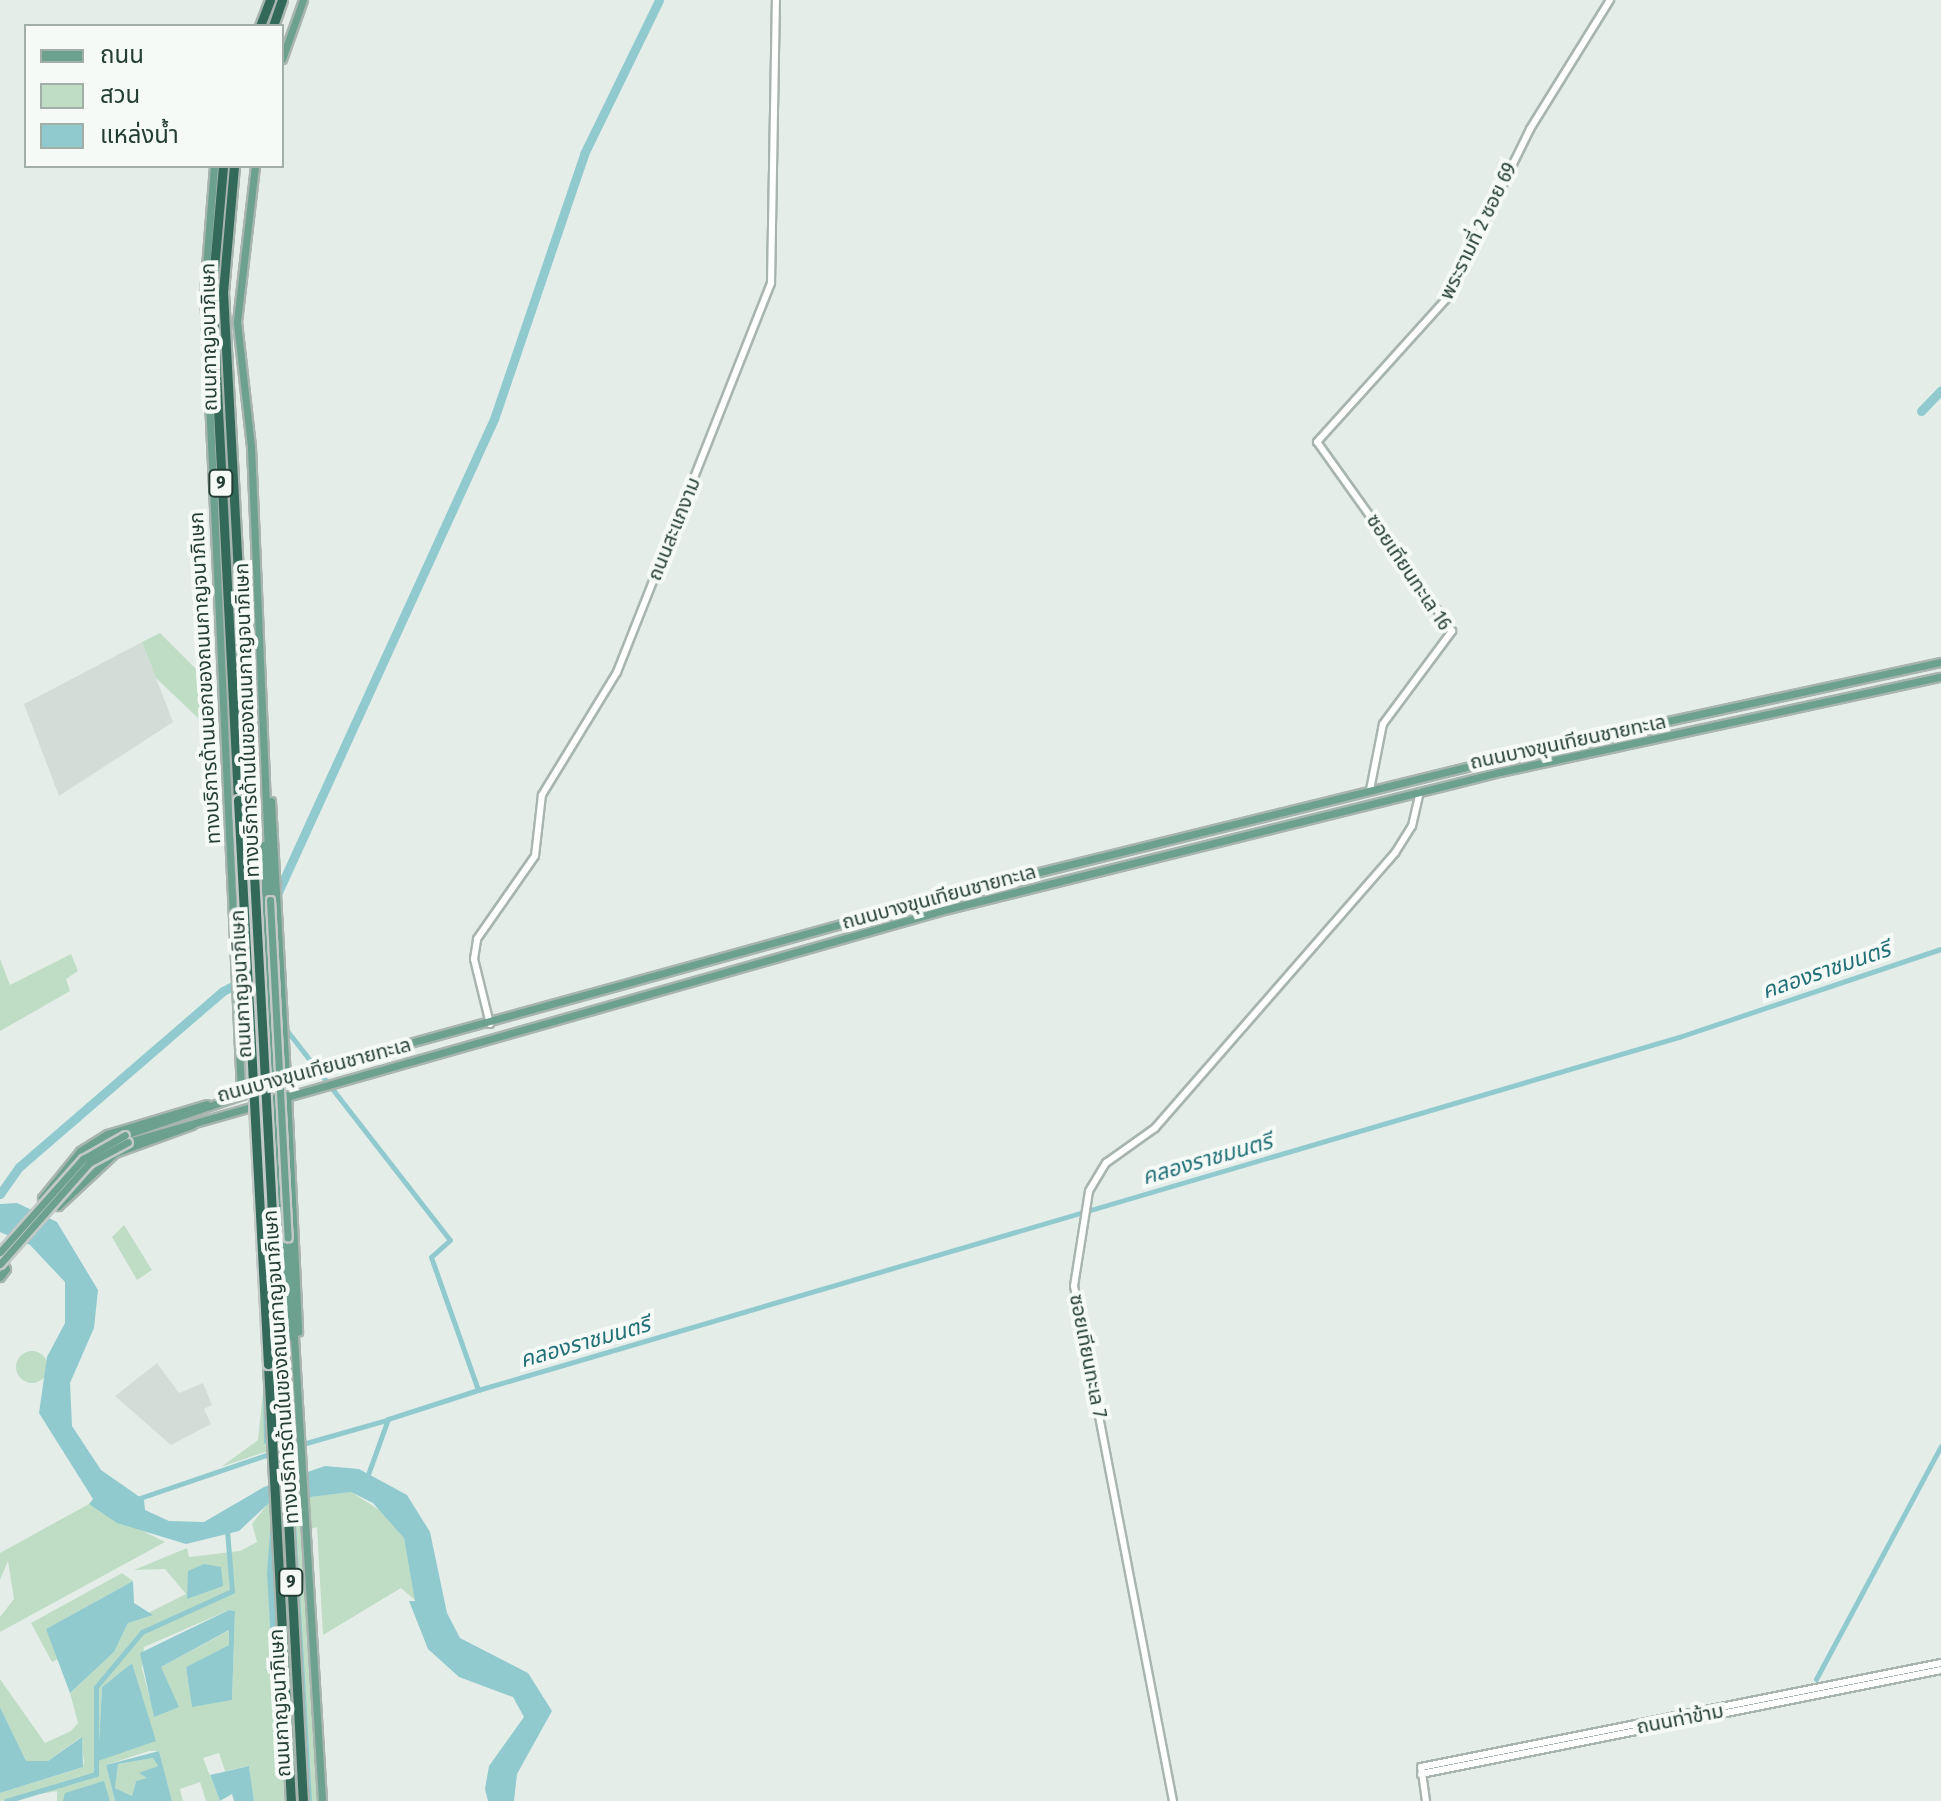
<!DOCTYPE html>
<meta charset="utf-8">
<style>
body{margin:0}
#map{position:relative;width:1941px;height:1801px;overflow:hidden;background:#e5ede9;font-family:"Fira Sans Condensed","Noto Sans Thai",sans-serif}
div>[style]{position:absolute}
.built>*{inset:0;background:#d3ddd8}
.green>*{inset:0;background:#bfddc5}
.round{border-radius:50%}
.water>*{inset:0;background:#90cacf}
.canal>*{height:5px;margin:-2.5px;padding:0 2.5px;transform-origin:2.5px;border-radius:2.5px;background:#90cacf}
.river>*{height:9px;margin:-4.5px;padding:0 4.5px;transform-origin:4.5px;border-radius:4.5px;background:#90cacf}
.roads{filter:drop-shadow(2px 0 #a8b5af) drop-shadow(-2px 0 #a8b5af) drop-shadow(0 2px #a8b5af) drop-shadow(0 -2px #a8b5af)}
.minor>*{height:6px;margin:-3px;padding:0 3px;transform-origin:3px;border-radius:3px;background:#fff}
.major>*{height:7px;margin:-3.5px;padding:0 3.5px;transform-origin:3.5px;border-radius:3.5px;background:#6ca08f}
.highway>*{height:9px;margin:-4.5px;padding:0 4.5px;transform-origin:4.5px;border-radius:4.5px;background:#326959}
.bridges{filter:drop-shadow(2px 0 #c2c9c6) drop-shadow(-2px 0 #c2c9c6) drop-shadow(0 2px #c2c9c6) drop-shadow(0 -2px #c2c9c6)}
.major-bridge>*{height:7px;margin:-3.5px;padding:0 3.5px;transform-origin:3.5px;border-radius:3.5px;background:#6ca08f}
.highway-bridge>*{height:9px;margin:-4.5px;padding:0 4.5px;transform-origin:4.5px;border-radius:4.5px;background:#326959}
span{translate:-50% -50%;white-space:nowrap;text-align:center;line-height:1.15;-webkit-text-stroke:8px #f5faf7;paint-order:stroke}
.shield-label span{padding:2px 6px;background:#f5faf7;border:2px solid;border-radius:6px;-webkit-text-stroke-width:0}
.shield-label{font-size:18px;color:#253e35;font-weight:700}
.street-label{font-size:20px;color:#253e35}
.water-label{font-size:22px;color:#217077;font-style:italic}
.legend{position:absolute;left:24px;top:24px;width:260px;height:144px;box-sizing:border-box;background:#f5faf7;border:2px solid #a2afa9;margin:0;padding:10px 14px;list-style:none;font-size:24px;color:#253e35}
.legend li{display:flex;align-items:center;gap:16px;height:40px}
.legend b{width:40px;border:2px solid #a2afa9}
</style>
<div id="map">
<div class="built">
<i style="clip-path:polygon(142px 642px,173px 722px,59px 796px,24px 704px)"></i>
<i style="clip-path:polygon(157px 1363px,179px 1393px,203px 1383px,212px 1405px,204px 1409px,211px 1424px,171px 1445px,115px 1396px)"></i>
</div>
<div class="green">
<i style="clip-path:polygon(160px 633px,215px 688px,217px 736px,156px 678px,142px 642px)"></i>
<i style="clip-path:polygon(71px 954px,78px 971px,66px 979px,70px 991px,0 1031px,0 959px,10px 985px)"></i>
<i style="clip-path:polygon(272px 1107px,297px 1441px,221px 1467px,258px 1440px,264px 1383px,248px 1114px)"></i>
<i style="clip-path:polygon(124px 1225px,152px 1270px,137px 1280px,112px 1237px)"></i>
<i class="round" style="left:16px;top:1351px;width:32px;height:32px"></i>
<i style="clip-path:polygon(evenodd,351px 1492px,392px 1518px,404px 1538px,416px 1601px,401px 1588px,323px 1635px,317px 1527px,304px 1531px,319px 1801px,254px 1801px,249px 1766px,225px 1771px,219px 1753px,203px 1758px,220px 1801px,206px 1801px,200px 1782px,180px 1789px,183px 1801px,172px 1801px,159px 1751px,149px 1751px,106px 1765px,115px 1801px,57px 1801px,57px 1791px,0 1801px,0 1793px,83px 1767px,84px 1761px,81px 1737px,48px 1761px,26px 1761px,0 1707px,0 1679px,45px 1743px,71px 1731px,78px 1723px,70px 1693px,114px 1652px,128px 1623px,186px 1594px,165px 1569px,134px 1570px,187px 1548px,189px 1557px,240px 1551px,257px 1542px,252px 1524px,269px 1502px,351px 1492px,229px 1610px,235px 1611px,232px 1700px,192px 1706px,186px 1667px,229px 1645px,230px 1630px,161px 1667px,155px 1716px,142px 1669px,144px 1647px,229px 1610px,351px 1492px,132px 1663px,155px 1741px,98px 1760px,102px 1687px,132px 1663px)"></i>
<i style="clip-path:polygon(89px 1504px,165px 1542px,0 1632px,0 1617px,14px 1599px,8px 1561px,0 1580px,0 1553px)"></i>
<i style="clip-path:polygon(122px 1573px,133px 1581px,46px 1629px,60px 1658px,52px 1662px,31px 1623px)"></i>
<i style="clip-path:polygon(153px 1758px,158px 1766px,141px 1774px,148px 1778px,136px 1781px,132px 1796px,115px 1788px,118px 1764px)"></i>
</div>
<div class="water">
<i style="clip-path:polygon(269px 1113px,292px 1436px,270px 1447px,264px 1443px,258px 1114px)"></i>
<i style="clip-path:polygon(17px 1203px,57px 1222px,98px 1290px,94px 1328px,70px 1383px,72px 1426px,101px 1470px,144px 1500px,145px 1510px,169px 1521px,204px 1522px,264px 1487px,325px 1466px,359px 1469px,407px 1495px,430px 1532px,447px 1613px,460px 1638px,528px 1673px,552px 1711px,517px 1774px,514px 1801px,488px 1801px,485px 1789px,489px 1766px,524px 1717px,513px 1697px,459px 1677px,428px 1649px,409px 1601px,415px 1601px,404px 1538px,373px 1503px,351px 1492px,270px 1502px,239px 1531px,186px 1544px,117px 1523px,89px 1504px,93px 1499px,39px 1413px,47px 1357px,65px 1323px,65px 1282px,30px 1245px,0 1232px,0 1204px)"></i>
<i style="clip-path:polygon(281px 1502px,295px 1505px,312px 1801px,288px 1801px,277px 1744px,267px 1574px,272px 1505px)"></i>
<i style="clip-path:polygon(204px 1564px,221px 1567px,223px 1586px,187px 1599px,188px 1571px)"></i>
<i style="clip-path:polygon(133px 1581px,134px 1603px,153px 1615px,128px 1623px,114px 1652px,70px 1693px,46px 1629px)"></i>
<i style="clip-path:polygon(229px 1610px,235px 1611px,232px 1700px,192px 1707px,186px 1667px,229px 1645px,229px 1630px,161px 1667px,179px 1707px,154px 1717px,140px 1653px)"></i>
<i style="clip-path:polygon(132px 1663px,156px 1741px,98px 1761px,102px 1687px)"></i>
<i style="clip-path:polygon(0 1707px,26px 1761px,48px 1761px,82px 1737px,83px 1767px,0 1793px)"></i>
<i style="clip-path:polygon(evenodd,159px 1751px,172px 1801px,115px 1801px,106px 1765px,159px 1751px,153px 1758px,158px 1766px,139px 1773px,147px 1778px,136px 1781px,132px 1796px,115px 1788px,118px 1764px,153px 1758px)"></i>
<i style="clip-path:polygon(249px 1766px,254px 1801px,234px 1801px,232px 1794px,220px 1801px,210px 1775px)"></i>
<i style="clip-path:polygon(104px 1781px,110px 1801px,63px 1801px,65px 1793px)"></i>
</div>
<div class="canal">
<i style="left:264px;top:970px;width:49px;rotate:79.4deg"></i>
<i style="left:281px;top:1023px;width:275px;rotate:52.1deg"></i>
<i style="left:450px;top:1240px;width:25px;rotate:138deg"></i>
<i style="left:431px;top:1257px;width:141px;rotate:70.5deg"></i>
<i style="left:478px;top:1390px;width:95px;rotate:162.1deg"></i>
<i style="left:388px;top:1419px;width:62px;rotate:109.9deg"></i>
<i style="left:478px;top:1390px;width:1252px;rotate:-16.38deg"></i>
<i style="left:1679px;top:1037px;width:276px;rotate:-18.6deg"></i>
<i style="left:285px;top:1449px;width:106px;rotate:-15.9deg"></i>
<i style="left:134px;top:1500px;width:146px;rotate:-18.8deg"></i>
<i style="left:1816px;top:1679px;width:264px;rotate:-61.8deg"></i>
<i style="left:6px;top:1801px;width:94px;rotate:-16.7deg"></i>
<i style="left:96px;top:1774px;width:87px;rotate:-90deg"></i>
<i style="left:96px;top:1687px;width:72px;rotate:-50.1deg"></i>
<i style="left:142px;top:1632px;width:99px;rotate:-24.5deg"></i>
<i style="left:232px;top:1591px;width:61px;rotate:-94.7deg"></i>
</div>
<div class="river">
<i style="left:1921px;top:411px;width:29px;rotate:-46deg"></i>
<i style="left:274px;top:901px;width:530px;rotate:-65.47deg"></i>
<i style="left:494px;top:419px;width:280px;rotate:-71.2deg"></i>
<i style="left:584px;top:154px;width:171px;rotate:-64deg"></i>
<i style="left:0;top:1194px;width:33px;rotate:-55deg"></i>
<i style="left:19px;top:1167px;width:269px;rotate:-40.8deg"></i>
<i style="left:223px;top:991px;width:46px;rotate:-27.1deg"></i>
<i style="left:264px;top:970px;width:56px;rotate:-86.9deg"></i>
</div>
<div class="roads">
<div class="minor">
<i style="left:1370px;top:790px;width:67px;rotate:-78.9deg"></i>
<i style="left:1383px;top:724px;width:116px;rotate:-53.4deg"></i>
<i style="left:1452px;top:631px;width:232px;rotate:-125.5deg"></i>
<i style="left:1317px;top:442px;width:194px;rotate:-47.9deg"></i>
<i style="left:1447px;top:298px;width:188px;rotate:-63.8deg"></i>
<i style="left:1530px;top:129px;width:152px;rotate:-58.2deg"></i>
<i style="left:490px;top:1024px;width:67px;rotate:-103.8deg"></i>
<i style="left:474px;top:959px;width:20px;rotate:-81deg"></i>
<i style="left:477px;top:939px;width:101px;rotate:-55.1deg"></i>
<i style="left:535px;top:856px;width:61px;rotate:-83.5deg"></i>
<i style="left:542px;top:795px;width:144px;rotate:-58.6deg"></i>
<i style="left:617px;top:672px;width:418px;rotate:-68.4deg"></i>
<i style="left:771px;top:283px;width:283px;rotate:-89deg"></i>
<i style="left:1421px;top:1774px;width:530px;rotate:-11.31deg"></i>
<i style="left:1173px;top:1801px;width:524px;rotate:-100.88deg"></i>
<i style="left:1074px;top:1286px;width:96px;rotate:-81deg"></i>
<i style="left:1089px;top:1191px;width:33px;rotate:-59deg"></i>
<i style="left:1106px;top:1163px;width:60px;rotate:-35.5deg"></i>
<i style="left:1155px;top:1128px;width:365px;rotate:-48.9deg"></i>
<i style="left:1395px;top:853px;width:32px;rotate:-58deg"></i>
<i style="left:1412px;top:826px;width:35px;rotate:-77deg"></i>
<i style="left:1426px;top:1801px;width:34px;rotate:-98deg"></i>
<i style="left:1421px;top:1767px;width:530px;rotate:-11.31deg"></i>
</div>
<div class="major">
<i style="left:282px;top:59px;width:63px;rotate:-70.4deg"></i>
<i style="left:214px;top:166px;width:126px;rotate:94.5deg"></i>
<i style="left:204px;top:292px;width:801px;rotate:87.35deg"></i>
<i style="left:255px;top:166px;width:157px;rotate:96.6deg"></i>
<i style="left:237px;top:322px;width:126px;rotate:83.6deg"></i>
<i style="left:251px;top:447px;width:453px;rotate:87.6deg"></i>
<i style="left:271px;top:801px;width:278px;rotate:86.9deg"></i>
<i style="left:263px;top:845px;width:238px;rotate:87.4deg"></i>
<i style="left:287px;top:1095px;width:237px;rotate:87.3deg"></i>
<i style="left:275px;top:1098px;width:239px;rotate:86.6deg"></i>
<i style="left:192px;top:1125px;width:82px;rotate:160deg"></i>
<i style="left:115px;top:1153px;width:78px;rotate:137.1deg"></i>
<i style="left:58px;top:1206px;width:18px;rotate:-153deg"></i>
<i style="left:42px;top:1198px;width:60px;rotate:-51deg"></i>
<i style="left:80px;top:1151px;width:32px;rotate:-32deg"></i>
<i style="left:107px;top:1134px;width:104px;rotate:-16.7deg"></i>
<i style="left:125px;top:1135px;width:217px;rotate:-18.9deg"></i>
<i style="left:330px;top:1065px;width:643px;rotate:-15.42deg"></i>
<i style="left:950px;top:894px;width:620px;rotate:-13.81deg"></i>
<i style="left:1552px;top:746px;width:398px;rotate:-12.2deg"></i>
<i style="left:128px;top:1142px;width:848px;rotate:-15.87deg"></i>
<i style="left:944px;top:910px;width:573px;rotate:-13.94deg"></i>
<i style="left:1500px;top:772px;width:451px;rotate:-12.2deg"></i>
<i style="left:288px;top:1238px;width:564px;rotate:86.54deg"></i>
<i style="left:0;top:1256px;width:14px;rotate:65deg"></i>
<i style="left:6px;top:1269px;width:10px;rotate:127deg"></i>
</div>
<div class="highway">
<i style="left:260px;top:26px;width:28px;rotate:-69deg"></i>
<i style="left:273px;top:26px;width:28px;rotate:-71deg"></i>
<i style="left:223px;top:166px;width:127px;rotate:95deg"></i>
<i style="left:212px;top:293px;width:508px;rotate:87.06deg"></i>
<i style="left:234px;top:166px;width:126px;rotate:95deg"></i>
<i style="left:223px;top:292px;width:508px;rotate:86.95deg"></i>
<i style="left:268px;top:1364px;width:438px;rotate:87deg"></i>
<i style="left:280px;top:1364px;width:438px;rotate:87deg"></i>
</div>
</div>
<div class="bridges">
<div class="major-bridge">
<i style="left:270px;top:900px;width:338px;rotate:87deg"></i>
<i style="left:0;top:1252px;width:125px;rotate:-48.3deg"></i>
<i style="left:83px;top:1159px;width:48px;rotate:-29.7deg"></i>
<i style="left:0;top:1264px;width:135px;rotate:-48.6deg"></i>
<i style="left:89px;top:1163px;width:44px;rotate:-28.3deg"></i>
</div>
<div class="highway-bridge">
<i style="left:250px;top:799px;width:566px;rotate:86.96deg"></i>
<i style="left:238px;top:800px;width:565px;rotate:86.96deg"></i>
</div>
</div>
<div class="shield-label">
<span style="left:221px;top:483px">9</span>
<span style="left:291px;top:1582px">9</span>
</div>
<div class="street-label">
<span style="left:1478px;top:231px;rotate:-64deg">พระรามที่ 2 ซอย 69</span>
<span style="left:209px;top:337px;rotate:-91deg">ถนนกาญจนาภิเษก</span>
<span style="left:674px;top:529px;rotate:-68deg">ถนนสะแกงาม</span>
<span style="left:1409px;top:572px;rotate:56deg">ซอยเทียนทะเล 16</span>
<span style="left:205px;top:678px;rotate:-93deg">ทางบริการด้านนอกของถนนกาญจนาภิเษก</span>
<span style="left:247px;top:720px;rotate:-92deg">ทางบริการด้านในของถนนกาญจนาภิเษก</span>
<span style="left:1568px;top:742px;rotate:-12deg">ถนนบางขุนเทียนชายทะเล</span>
<span style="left:939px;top:897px;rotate:-15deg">ถนนบางขุนเทียนชายทะเล</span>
<span style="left:241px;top:984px;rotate:-93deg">ถนนกาญจนาภิเษก</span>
<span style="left:314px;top:1070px;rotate:-15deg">ถนนบางขุนเทียนชายทะเล</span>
<span style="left:1088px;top:1356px;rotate:79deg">ซอยเทียนทะเล 7</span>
<span style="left:281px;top:1367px;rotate:-94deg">ทางบริการด้านในของถนนกาญจนาภิเษก</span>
<span style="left:280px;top:1703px;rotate:-93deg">ถนนกาญจนาภิเษก</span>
<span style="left:1680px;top:1719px;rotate:-11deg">ถนนท่าข้าม</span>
</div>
<div class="water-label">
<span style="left:1826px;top:970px;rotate:-19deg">คลองราชมนตรี</span>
<span style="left:1207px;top:1159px;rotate:-16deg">คลองราชมนตรี</span>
<span style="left:585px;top:1342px;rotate:-16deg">คลองราชมนตรี</span>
</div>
<ul class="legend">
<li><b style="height:10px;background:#6ca08f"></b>ถนน</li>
<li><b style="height:22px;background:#bfddc5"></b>สวน</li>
<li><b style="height:22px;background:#90cacf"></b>แหล่งน้ำ</li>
</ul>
</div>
